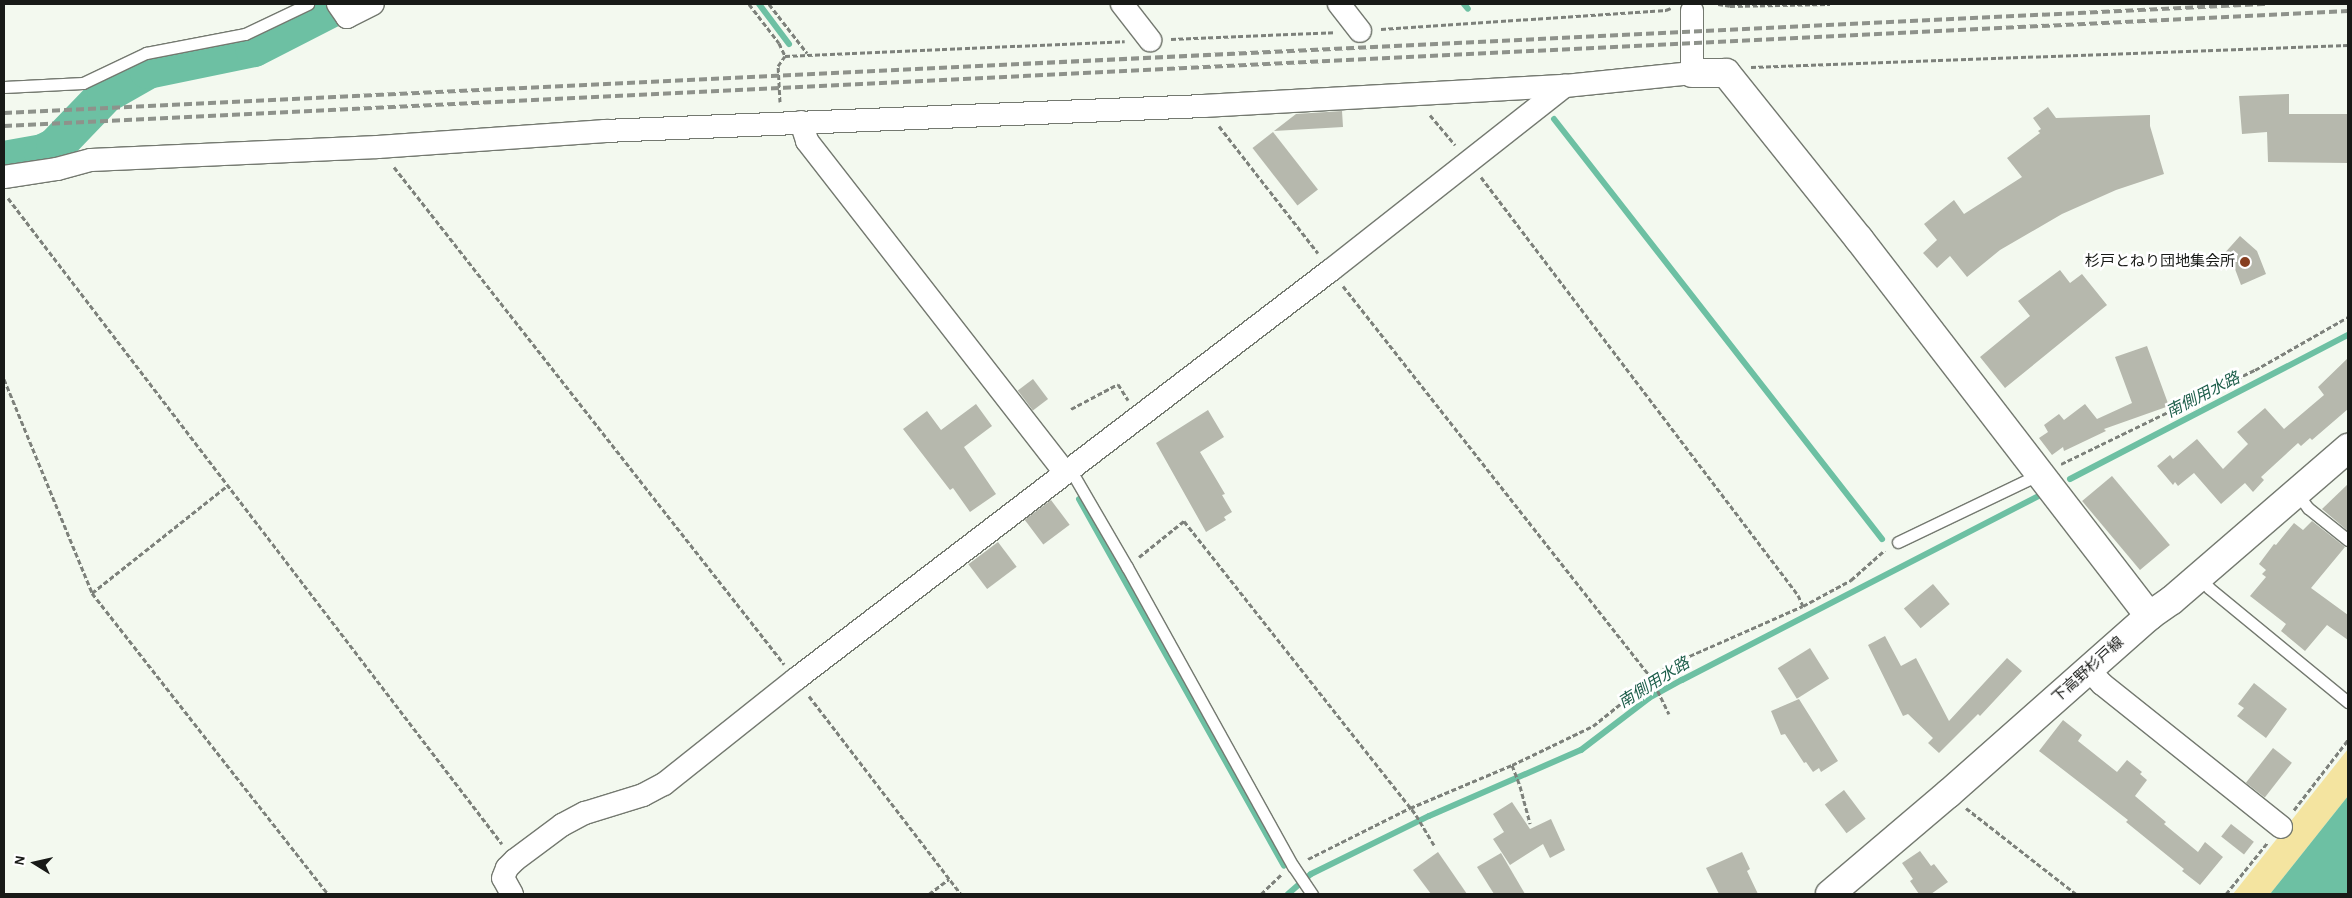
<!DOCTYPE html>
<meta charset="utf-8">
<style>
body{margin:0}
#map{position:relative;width:2352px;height:898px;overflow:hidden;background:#f3f9ef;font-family:"Alegreya Sans","Noto Sans JP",sans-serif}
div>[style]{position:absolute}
.green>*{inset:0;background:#f4e4a0}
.water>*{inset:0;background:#6dc0a3}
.stream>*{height:6px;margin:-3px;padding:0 3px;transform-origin:3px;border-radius:3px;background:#6dc0a3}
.river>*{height:38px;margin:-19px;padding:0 19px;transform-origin:19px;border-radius:19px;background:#6dc0a3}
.building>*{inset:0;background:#b6b8ad;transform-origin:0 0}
.path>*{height:3px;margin-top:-1.5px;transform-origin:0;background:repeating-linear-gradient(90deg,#7d817b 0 5px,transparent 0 7.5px)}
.roads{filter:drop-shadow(1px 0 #747970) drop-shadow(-1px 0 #747970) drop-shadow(0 1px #747970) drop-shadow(0 -1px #747970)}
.service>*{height:11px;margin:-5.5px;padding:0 5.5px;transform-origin:5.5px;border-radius:5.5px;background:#fff}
.minor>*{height:22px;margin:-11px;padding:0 11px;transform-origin:11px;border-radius:11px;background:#fff}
.tertiary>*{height:28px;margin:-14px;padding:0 14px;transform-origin:14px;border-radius:14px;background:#fff}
.secondary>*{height:28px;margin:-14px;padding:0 14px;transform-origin:14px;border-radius:14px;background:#fff}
.rail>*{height:4px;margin-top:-2px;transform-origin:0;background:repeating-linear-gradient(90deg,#8e928b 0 8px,transparent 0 12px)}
.dots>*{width:14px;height:14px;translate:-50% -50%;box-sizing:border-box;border:2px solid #fff;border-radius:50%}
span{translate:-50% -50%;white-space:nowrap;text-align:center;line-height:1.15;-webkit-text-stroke:5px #fff;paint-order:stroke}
.poi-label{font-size:15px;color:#181a17}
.right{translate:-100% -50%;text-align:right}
.street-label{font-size:15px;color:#181a17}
.water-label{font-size:16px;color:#1c5d49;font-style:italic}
.frame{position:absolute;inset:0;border:5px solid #181a17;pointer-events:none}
.north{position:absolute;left:10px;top:838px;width:50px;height:50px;-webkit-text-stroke:4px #fff;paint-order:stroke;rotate:280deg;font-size:14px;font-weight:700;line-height:20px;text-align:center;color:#181a17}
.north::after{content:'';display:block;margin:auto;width:18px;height:22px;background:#181a17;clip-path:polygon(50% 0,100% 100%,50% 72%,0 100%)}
</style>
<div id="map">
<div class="green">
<i style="clip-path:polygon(2348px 749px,2348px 796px,2270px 894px,2233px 894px)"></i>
</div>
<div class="water">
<i style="clip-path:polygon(2348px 796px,2348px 894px,2270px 894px)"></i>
</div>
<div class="stream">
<i style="left:759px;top:4px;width:50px;rotate:53.1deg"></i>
<i style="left:1464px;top:4px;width:6px;rotate:51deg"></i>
<i style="left:1554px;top:119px;width:533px;rotate:52.01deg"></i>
<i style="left:2070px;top:479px;width:313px;rotate:-27.4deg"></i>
<i style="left:1079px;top:499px;width:420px;rotate:60.8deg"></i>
<i style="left:1288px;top:894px;width:30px;rotate:-41deg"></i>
<i style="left:1311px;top:874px;width:131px;rotate:-26.2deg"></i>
<i style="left:1429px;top:816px;width:166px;rotate:-23.5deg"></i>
<i style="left:1581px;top:750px;width:86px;rotate:-37.4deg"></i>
<i style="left:1649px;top:698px;width:38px;rotate:-29deg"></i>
<i style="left:1682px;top:680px;width:401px;rotate:-27.3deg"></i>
</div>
<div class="river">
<i style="left:4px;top:160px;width:40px;rotate:-10deg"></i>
<i style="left:43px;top:153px;width:13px;rotate:-27deg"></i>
<i style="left:55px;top:147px;width:74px;rotate:-46.1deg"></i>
<i style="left:106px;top:94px;width:48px;rotate:-29.7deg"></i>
<i style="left:148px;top:70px;width:108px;rotate:-11.7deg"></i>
<i style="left:254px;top:48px;width:97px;rotate:-27.1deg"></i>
</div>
<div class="building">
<i style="clip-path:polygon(2289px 94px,2289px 114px,2348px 114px,2348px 163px,2268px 162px,2267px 132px,2242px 134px,2239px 96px)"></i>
<i style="clip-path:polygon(2048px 107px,2056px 118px,2150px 115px,2150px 126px,2164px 174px,2116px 190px,2062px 214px,2000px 250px,1967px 277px,1950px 256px,1937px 268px,1923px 253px,1937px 240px,1924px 224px,1954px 200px,1964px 214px,2022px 177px,2007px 158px,2040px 133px,2038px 131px,2041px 129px,2033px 118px)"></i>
<i style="clip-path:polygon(1342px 111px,1343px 127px,1274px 131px,1296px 114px)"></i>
<i style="left:1273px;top:132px;width:73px;height:26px;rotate:52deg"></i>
<i style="clip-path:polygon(2240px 236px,2257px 251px,2266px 274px,2241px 285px,2235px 269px,2222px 256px)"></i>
<i style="clip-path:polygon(2060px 270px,2070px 283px,2082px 274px,2107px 305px,2005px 388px,1980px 357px,2030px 316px,2018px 301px)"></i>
<i style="clip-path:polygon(2147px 346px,2169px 406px,2104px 429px,2106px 431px,2064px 451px,2063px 447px,2052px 455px,2039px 438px,2048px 432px,2044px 425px,2059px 414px,2064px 420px,2085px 404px,2097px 419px,2132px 403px,2115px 357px)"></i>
<i style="clip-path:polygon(2348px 358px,2348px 409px,2312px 440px,2310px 438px,2301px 446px,2298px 443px,2261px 477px,2264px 480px,2253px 492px,2245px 483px,2221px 504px,2194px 473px,2178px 486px,2175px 482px,2173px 485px,2157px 466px,2170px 455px,2173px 459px,2197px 439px,2223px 469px,2248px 444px,2237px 432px,2265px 408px,2284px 429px,2324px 395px,2318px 387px)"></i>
<i style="left:1033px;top:379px;width:25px;height:19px;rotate:53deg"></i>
<i style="clip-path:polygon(976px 404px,992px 426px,964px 447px,996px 494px,970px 512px,953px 488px,950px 490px,903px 429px,927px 411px,941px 430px)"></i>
<i style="clip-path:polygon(1208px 410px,1224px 437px,1200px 452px,1225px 494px,1222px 495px,1232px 512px,1224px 517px,1226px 520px,1206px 532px,1156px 443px)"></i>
<i style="left:2112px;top:476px;width:90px;height:39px;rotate:50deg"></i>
<i style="clip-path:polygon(2348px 484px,2348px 531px,2322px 509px)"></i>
<i style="left:1051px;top:500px;width:31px;height:33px;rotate:53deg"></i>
<i style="clip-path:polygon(2312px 521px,2345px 547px,2311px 588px,2348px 615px,2348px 640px,2327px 625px,2305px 651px,2281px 631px,2286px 624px,2250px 596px,2266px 577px,2262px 574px,2266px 570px,2259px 564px,2274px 544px,2276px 545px,2294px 523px,2303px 530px)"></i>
<i style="left:998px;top:542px;width:31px;height:37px;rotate:53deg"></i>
<i style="left:1933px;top:584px;width:26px;height:38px;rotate:50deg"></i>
<i style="clip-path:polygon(1885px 636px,1901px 666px,1916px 658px,1949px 721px,2007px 658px,2022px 671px,1980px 716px,1978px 714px,1939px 753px,1928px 743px,1933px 738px,1908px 714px,1903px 716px,1868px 645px)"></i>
<i style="left:1810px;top:648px;width:36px;height:38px;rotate:58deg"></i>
<i style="clip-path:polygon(2254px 683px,2287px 709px,2266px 738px,2237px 716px,2244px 708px,2238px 704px)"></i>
<i style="clip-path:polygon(1799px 699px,1838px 761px,1821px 772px,1819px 768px,1813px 772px,1806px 762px,1804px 763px,1785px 734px,1781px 735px,1771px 711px)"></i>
<i style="clip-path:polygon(2063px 720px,2082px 735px,2078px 741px,2117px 772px,2127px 760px,2142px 772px,2140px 774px,2147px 780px,2135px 796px,2166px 822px,2164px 824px,2198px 852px,2205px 842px,2223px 857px,2200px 885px,2182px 871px,2184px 869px,2126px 822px,2128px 820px,2039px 751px)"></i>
<i style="left:2273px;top:748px;width:24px;height:44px;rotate:38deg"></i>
<i style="left:1844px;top:790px;width:36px;height:24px;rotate:53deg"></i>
<i style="clip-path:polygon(1512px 802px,1530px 829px,1551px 819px,1565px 850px,1550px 858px,1543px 844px,1510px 865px,1493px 839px,1504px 832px,1493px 814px)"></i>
<i style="left:2231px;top:824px;width:29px;height:16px;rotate:38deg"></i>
<i style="clip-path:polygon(1920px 851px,1931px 866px,1934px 864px,1948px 882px,1931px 894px,1919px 894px,1910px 881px,1913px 879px,1902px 863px)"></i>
<i style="clip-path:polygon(1438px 852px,1467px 894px,1431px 894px,1413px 870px)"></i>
<i style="clip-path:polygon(1742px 852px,1750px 869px,1747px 871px,1758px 894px,1719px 894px,1706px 868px)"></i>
<i style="clip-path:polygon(1501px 853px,1525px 894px,1494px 894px,1477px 867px)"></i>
</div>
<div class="path">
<i style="left:749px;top:4px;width:49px;rotate:52.4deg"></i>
<i style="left:779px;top:43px;width:14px;rotate:65deg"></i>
<i style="left:769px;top:4px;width:62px;rotate:52.2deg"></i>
<i style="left:1718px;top:4px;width:12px;rotate:9deg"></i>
<i style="left:1730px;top:6px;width:100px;rotate:-1.1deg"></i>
<i style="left:1381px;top:29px;width:286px;rotate:-3.8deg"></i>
<i style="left:1666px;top:10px;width:5px;rotate:-22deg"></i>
<i style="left:1171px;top:39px;width:164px;rotate:-2.4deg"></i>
<i style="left:1751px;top:67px;width:597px;rotate:-2.11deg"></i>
<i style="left:780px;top:102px;width:36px;rotate:-93deg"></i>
<i style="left:778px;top:66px;width:12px;rotate:-55deg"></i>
<i style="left:785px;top:56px;width:340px;rotate:-2.5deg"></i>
<i style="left:1430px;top:115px;width:39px;rotate:50deg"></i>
<i style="left:1219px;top:126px;width:161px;rotate:52.1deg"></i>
<i style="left:394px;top:167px;width:632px;rotate:51.88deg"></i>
<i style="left:1481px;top:177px;width:525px;rotate:52.82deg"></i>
<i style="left:1798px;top:595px;width:12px;rotate:66deg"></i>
<i style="left:8px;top:198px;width:813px;rotate:52.59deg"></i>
<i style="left:1343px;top:286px;width:498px;rotate:51.8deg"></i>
<i style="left:1651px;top:677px;width:41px;rotate:64.1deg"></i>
<i style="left:4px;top:379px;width:231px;rotate:67.6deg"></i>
<i style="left:92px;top:593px;width:382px;rotate:51.9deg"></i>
<i style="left:1071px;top:409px;width:53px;rotate:-28deg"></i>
<i style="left:1118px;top:384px;width:19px;rotate:58deg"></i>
<i style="left:2061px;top:464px;width:216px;rotate:-25.9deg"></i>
<i style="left:2255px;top:370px;width:107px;rotate:-29.7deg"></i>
<i style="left:1139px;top:557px;width:58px;rotate:-38.7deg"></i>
<i style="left:1184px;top:521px;width:375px;rotate:51.7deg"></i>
<i style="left:1416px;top:815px;width:35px;rotate:59deg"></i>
<i style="left:92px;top:593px;width:172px;rotate:-38.4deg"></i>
<i style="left:809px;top:696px;width:250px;rotate:52.5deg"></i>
<i style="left:1512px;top:765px;width:22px;rotate:69deg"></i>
<i style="left:1520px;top:786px;width:39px;rotate:75deg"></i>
<i style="left:1966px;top:808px;width:140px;rotate:38deg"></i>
<i style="left:2294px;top:810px;width:88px;rotate:-52.4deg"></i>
<i style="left:1308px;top:859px;width:114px;rotate:-26.6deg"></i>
<i style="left:1410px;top:808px;width:111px;rotate:-22.9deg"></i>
<i style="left:1512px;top:765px;width:90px;rotate:-25.7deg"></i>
<i style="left:1593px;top:726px;width:97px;rotate:-38.8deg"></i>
<i style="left:1669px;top:665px;width:146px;rotate:-23.8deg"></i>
<i style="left:1803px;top:606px;width:55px;rotate:-28.4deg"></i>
<i style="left:1851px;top:580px;width:45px;rotate:-41.4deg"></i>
<i style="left:929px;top:894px;width:25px;rotate:-37deg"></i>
<i style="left:1261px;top:894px;width:28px;rotate:-44deg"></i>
<i style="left:2226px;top:894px;width:67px;rotate:-51.1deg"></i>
</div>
<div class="roads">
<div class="service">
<i style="left:4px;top:87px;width:79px;rotate:-2.9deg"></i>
<i style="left:83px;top:83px;width:70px;rotate:-25.5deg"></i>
<i style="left:146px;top:53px;width:101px;rotate:-10.9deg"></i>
<i style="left:245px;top:34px;width:70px;rotate:-25.5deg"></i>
<i style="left:1070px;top:469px;width:113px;rotate:59.8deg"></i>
<i style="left:1127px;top:567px;width:342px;rotate:61deg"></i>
<i style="left:1293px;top:866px;width:34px;rotate:56deg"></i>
<i style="left:2297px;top:493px;width:19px;rotate:54deg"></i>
<i style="left:2308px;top:508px;width:51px;rotate:38.7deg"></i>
<i style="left:1898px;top:542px;width:157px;rotate:-25.6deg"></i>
<i style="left:2199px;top:576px;width:16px;rotate:50deg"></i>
<i style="left:2209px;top:588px;width:180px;rotate:39.4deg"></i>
</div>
<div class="minor">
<i style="left:338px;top:4px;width:16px;rotate:55deg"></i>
<i style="left:347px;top:17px;width:29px;rotate:-27deg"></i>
<i style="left:1122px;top:4px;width:46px;rotate:52.1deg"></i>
<i style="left:1339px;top:4px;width:34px;rotate:52deg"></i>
<i style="left:801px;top:122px;width:20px;rotate:72deg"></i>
<i style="left:807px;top:141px;width:420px;rotate:52.1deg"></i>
<i style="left:4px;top:177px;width:54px;rotate:-8.6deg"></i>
<i style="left:57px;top:169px;width:35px;rotate:-15deg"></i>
<i style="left:91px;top:160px;width:287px;rotate:-2.6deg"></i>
<i style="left:378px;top:147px;width:228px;rotate:-4deg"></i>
<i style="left:605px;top:131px;width:599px;rotate:-2.39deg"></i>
<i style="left:1203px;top:106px;width:363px;rotate:-3.2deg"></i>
<i style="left:1565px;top:86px;width:128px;rotate:-5.8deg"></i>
<i style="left:1692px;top:73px;width:62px;rotate:-90deg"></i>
<i style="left:2089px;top:670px;width:19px;rotate:47deg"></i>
<i style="left:2102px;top:684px;width:229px;rotate:38.6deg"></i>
<i style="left:512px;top:894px;width:18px;rotate:-119deg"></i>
<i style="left:503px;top:878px;width:11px;rotate:-68deg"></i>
<i style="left:507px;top:868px;width:11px;rotate:-45deg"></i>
<i style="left:515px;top:860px;width:59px;rotate:-36.7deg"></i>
<i style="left:562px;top:825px;width:26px;rotate:-28deg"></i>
<i style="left:585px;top:813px;width:61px;rotate:-17.2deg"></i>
<i style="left:643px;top:795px;width:24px;rotate:-28deg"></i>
<i style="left:664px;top:784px;width:169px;rotate:-38.5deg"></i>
<i style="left:796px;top:679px;width:673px;rotate:-37.4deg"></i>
<i style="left:1331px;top:270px;width:298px;rotate:-38.2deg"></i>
</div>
<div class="tertiary">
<i style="left:1692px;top:73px;width:34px"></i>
<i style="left:1726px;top:73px;width:213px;rotate:51.3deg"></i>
<i style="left:1859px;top:239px;width:476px;rotate:52.4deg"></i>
</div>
<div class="secondary">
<i style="left:1830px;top:894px;width:155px;rotate:-40.3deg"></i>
<i style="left:1948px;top:794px;width:268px;rotate:-41.5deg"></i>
<i style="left:2149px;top:616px;width:28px;rotate:-35deg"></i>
<i style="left:2172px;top:600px;width:233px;rotate:-40.8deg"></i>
</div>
</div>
<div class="rail">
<i style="left:4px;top:113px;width:2267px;rotate:-2.76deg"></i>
<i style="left:4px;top:126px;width:2347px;rotate:-2.81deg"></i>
</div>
<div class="dots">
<i style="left:2245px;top:262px;background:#863e1f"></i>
</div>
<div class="poi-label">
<span class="right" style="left:2235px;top:262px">杉戸とねり団地集会所</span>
</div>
<div class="street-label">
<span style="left:2088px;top:670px;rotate:-42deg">下高野杉戸線</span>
</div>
<div class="water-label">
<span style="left:2203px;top:395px;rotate:-27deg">南側用水路</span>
<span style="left:1654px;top:683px;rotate:-32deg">南側用水路</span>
</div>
<div class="frame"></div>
<div class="north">N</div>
</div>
